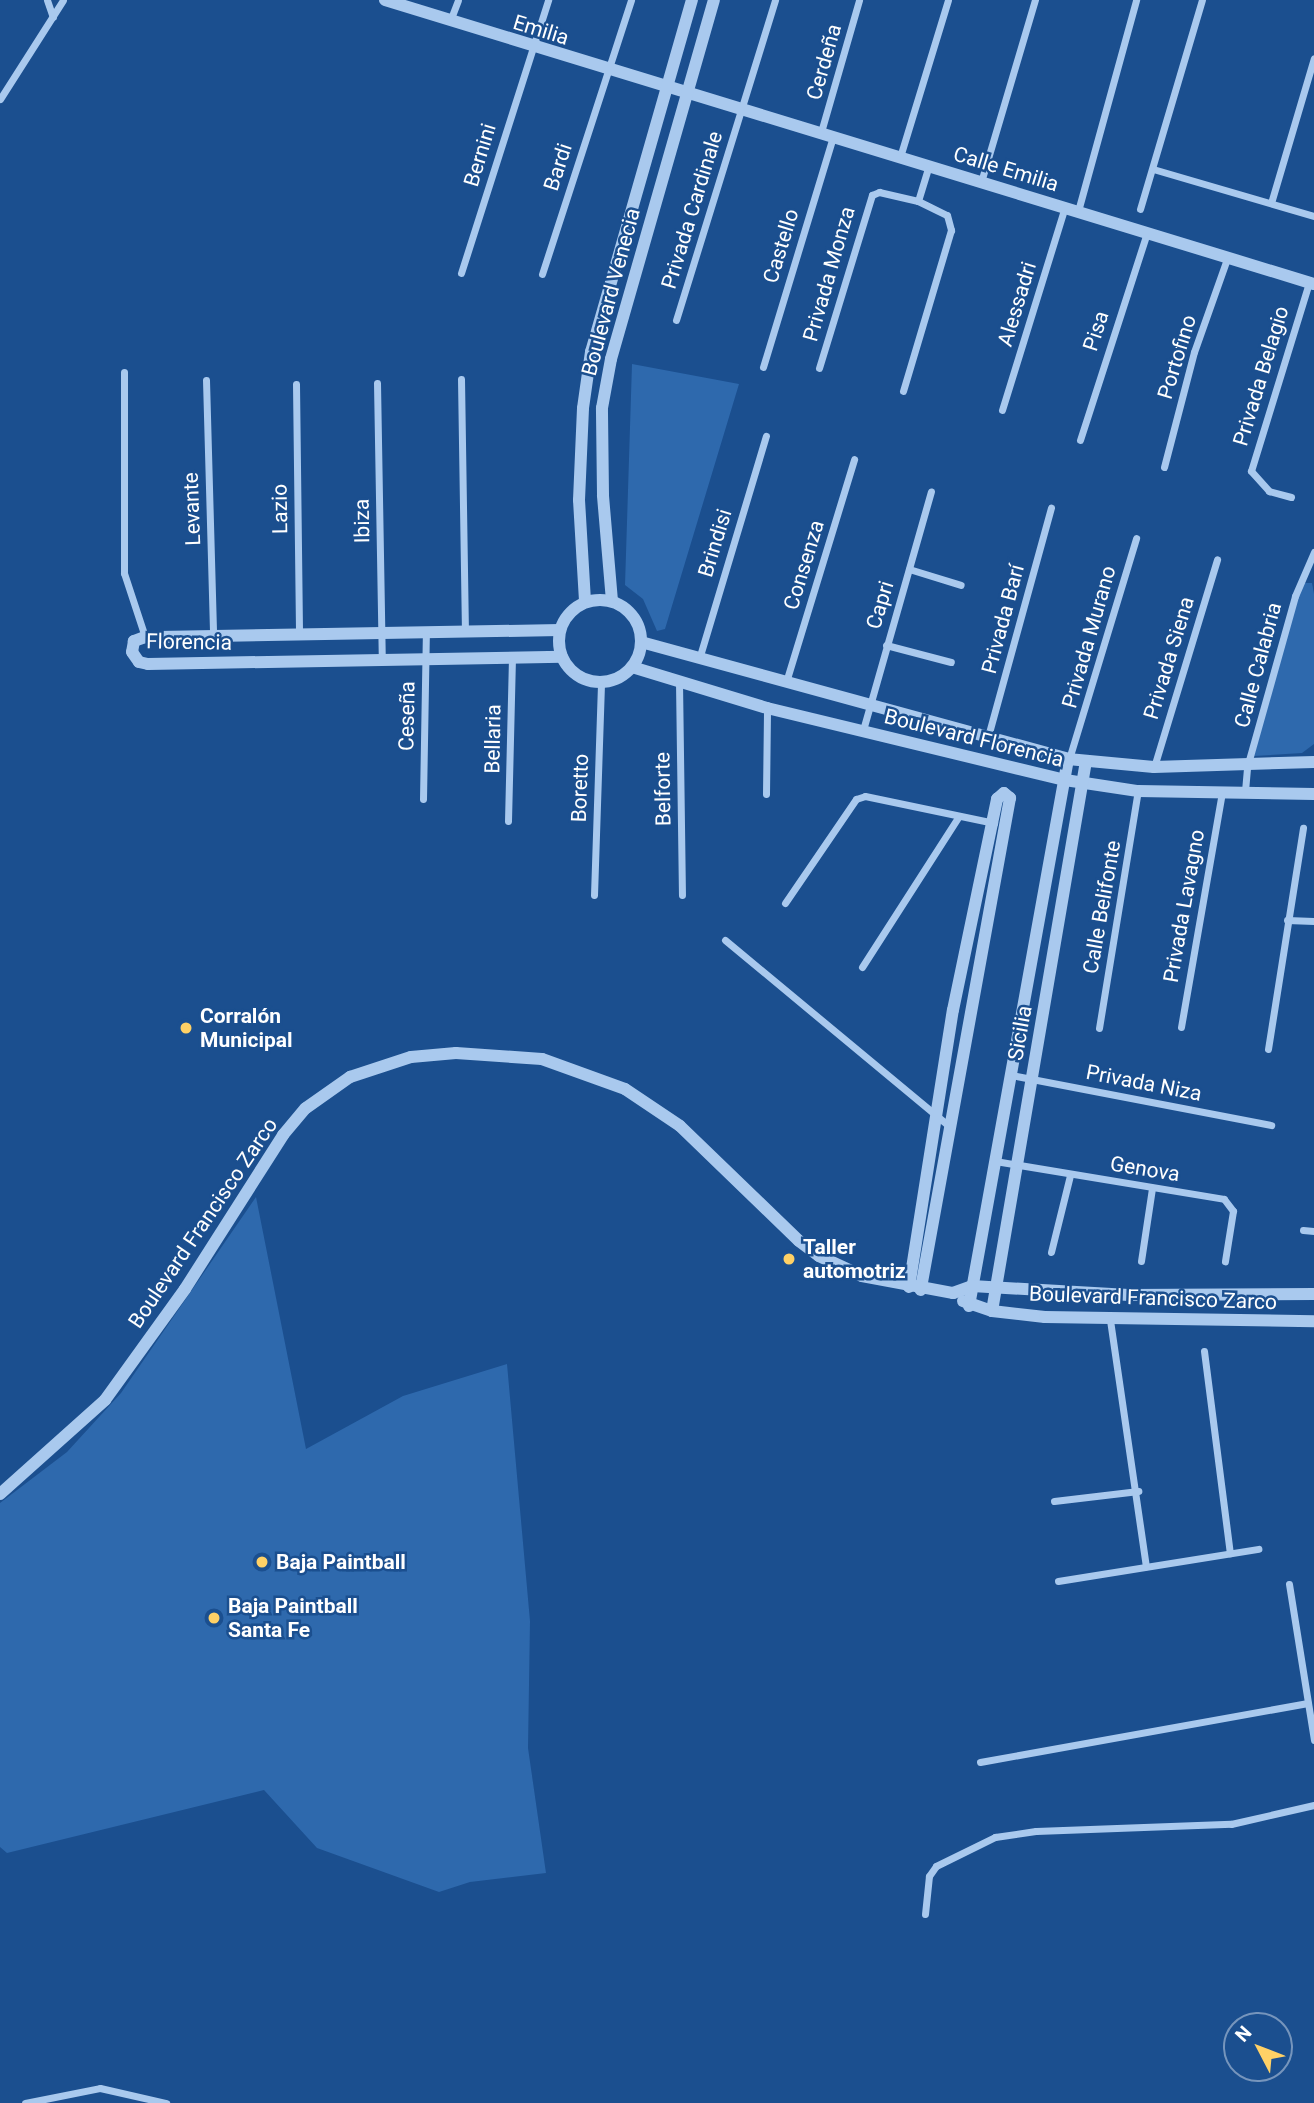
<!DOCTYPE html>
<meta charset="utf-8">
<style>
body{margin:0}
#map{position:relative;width:1314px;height:2103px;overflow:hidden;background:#1b4f8f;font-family:Roboto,sans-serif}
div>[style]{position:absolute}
.green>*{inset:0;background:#2e69ad}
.minor>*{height:7px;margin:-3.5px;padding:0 3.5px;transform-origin:3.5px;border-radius:3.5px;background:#a9c9ee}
.tertiary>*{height:12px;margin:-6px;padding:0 6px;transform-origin:6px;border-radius:6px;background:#a9c9ee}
.tertiary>.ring{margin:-6px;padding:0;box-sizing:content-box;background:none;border:12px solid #a9c9ee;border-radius:50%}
.dots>*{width:19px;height:19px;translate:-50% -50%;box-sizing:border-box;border:4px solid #1b4f8f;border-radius:50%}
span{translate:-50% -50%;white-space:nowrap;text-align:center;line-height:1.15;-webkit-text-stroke:5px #1b4f8f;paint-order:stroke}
.street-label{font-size:21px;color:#fff}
.poi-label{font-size:21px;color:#fff;font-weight:700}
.left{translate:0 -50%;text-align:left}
.north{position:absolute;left:1223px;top:2012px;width:70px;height:70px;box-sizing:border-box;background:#1b4f8f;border:2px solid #7695bc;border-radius:50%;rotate:312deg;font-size:19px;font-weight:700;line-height:28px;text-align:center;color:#fff}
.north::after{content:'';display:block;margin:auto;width:24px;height:32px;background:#ffd166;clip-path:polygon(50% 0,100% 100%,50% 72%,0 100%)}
</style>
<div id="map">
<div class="green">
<i style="clip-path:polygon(632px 364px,739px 384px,665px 629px,657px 631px,643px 599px,625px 585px)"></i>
<i style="clip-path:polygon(1300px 583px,1312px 583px,1314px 594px,1314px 744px,1302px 753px,1254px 756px)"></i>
<i style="clip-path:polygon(256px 1197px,306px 1449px,403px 1396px,507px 1364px,530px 1621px,528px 1748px,546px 1873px,470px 1882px,439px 1892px,317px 1848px,264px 1790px,7px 1853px,0 1847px,0 1503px,67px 1452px,121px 1393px)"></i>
</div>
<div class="minor">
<i style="left:47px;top:0;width:18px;rotate:71deg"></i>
<i style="left:450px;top:21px;width:22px;rotate:-69deg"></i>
<i style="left:0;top:99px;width:117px;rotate:-57.5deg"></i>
<i style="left:821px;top:132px;width:137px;rotate:-73.9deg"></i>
<i style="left:900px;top:157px;width:164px;rotate:-73deg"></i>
<i style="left:1153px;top:169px;width:168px;rotate:16.3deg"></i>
<i style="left:981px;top:182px;width:190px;rotate:-73.5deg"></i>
<i style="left:918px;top:201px;width:37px;rotate:-73deg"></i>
<i style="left:1271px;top:203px;width:151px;rotate:-73.5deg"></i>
<i style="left:1140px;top:209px;width:218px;rotate:-73.5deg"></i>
<i style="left:1078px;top:211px;width:219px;rotate:-74.6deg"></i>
<i style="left:461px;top:273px;width:287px;rotate:-72.3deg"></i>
<i style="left:542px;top:274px;width:288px;rotate:-72deg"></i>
<i style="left:676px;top:320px;width:335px;rotate:-72.8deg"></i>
<i style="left:763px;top:367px;width:240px;rotate:-73.1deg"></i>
<i style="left:819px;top:368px;width:181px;rotate:-73deg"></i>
<i style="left:872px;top:195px;width:8px;rotate:-23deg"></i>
<i style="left:879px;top:192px;width:40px;rotate:13deg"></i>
<i style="left:918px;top:201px;width:32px;rotate:26deg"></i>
<i style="left:947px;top:215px;width:16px;rotate:75deg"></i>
<i style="left:951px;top:230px;width:168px;rotate:106.6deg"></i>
<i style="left:124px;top:372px;width:201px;rotate:90deg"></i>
<i style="left:124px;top:573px;width:67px;rotate:71.8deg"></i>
<i style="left:461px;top:379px;width:252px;rotate:89.1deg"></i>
<i style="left:206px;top:380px;width:256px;rotate:88.4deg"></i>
<i style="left:377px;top:383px;width:276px;rotate:89deg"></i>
<i style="left:296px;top:384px;width:250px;rotate:89.3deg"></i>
<i style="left:1002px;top:410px;width:213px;rotate:-72.8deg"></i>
<i style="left:1080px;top:440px;width:218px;rotate:-72.1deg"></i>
<i style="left:1164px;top:467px;width:119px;rotate:-75.4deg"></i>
<i style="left:1194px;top:352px;width:99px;rotate:-70.5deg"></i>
<i style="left:1291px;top:497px;width:23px;rotate:-165deg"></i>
<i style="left:1269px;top:491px;width:27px;rotate:-132deg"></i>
<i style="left:1251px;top:471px;width:197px;rotate:-72.9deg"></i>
<i style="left:909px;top:569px;width:54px;rotate:17.1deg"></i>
<i style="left:886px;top:645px;width:67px;rotate:14.7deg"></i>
<i style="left:699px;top:659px;width:233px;rotate:-73.3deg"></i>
<i style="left:679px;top:682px;width:213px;rotate:89.2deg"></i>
<i style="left:786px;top:682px;width:233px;rotate:-73deg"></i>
<i style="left:863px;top:730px;width:248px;rotate:-74.1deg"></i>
<i style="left:987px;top:740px;width:241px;rotate:-74.6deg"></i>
<i style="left:1069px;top:759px;width:231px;rotate:-73.1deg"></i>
<i style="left:1154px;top:767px;width:217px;rotate:-73.1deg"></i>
<i style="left:1245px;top:791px;width:24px;rotate:-85deg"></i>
<i style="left:1247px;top:767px;width:178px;rotate:-74.3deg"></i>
<i style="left:1295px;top:596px;width:48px;rotate:-66.6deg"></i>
<i style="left:766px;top:794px;width:86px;rotate:-89.3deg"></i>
<i style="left:423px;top:799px;width:167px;rotate:-89deg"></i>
<i style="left:508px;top:821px;width:163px;rotate:-88.6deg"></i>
<i style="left:594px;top:895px;width:212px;rotate:-88.1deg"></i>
<i style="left:785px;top:903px;width:126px;rotate:-55.7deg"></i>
<i style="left:856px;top:799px;width:9px;rotate:-18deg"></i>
<i style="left:865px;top:796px;width:132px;rotate:11.8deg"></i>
<i style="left:1287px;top:920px;width:27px;rotate:2deg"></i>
<i style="left:725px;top:940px;width:290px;rotate:39.7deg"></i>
<i style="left:862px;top:967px;width:179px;rotate:-57.3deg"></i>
<i style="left:1181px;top:1027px;width:240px;rotate:-80.1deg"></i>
<i style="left:1099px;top:1028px;width:240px;rotate:-80.7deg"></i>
<i style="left:1268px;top:1049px;width:224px;rotate:-81deg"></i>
<i style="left:1011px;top:1075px;width:265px;rotate:10.9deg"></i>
<i style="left:995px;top:1161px;width:232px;rotate:9.4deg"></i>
<i style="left:1224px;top:1199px;width:15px;rotate:53deg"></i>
<i style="left:1233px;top:1211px;width:51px;rotate:99.1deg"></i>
<i style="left:1303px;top:1230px;width:11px;rotate:5deg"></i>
<i style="left:1051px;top:1252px;width:79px;rotate:-76.1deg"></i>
<i style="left:1141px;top:1261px;width:74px;rotate:-81.4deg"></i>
<i style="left:1110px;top:1320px;width:249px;rotate:81.7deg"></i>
<i style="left:1204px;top:1351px;width:204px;rotate:82.7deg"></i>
<i style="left:1054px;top:1501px;width:85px;rotate:-6.8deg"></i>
<i style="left:1058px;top:1581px;width:203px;rotate:-9.1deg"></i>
<i style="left:1289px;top:1584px;width:158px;rotate:80.9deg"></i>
<i style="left:980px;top:1762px;width:333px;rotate:-10.2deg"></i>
<i style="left:925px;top:1914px;width:38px;rotate:-84deg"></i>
<i style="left:929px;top:1876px;width:12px;rotate:-55deg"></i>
<i style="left:936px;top:1866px;width:66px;rotate:-26.2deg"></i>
<i style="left:995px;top:1837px;width:41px;rotate:-8.3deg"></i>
<i style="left:1036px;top:1831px;width:195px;rotate:-2.1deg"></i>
<i style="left:1231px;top:1824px;width:85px;rotate:-12.9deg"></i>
<i style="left:25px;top:2103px;width:76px;rotate:-11.3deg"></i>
<i style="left:100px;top:2088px;width:68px;rotate:12.8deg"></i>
</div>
<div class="tertiary">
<i style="left:385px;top:0;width:971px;rotate:17deg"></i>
<i class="ring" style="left:559px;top:600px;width:70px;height:70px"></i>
<i style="left:585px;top:601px;width:101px;rotate:-93.4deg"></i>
<i style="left:579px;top:500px;width:92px;rotate:-87.5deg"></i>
<i style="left:583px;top:408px;width:57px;rotate:-81.9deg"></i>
<i style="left:591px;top:352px;width:366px;rotate:-74deg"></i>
<i style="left:612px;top:601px;width:106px;rotate:-94.9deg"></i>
<i style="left:603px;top:495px;width:87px;rotate:-90.7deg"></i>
<i style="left:602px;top:408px;width:50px;rotate:-79.6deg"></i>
<i style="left:611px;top:359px;width:373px;rotate:-74deg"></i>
<i style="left:560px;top:630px;width:415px;rotate:179deg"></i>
<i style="left:145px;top:637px;width:12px;rotate:160deg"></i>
<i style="left:134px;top:641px;width:11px;rotate:100deg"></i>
<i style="left:132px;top:652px;width:12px;rotate:55deg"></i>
<i style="left:139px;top:662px;width:9px;rotate:13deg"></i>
<i style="left:148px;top:664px;width:414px;rotate:-1deg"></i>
<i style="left:641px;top:642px;width:443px;rotate:15.3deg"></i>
<i style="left:1068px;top:759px;width:86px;rotate:5.3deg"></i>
<i style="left:1154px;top:767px;width:160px;rotate:-1.8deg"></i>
<i style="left:632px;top:667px;width:141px;rotate:16.9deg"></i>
<i style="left:767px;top:708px;width:307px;rotate:13.6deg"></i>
<i style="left:1065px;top:780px;width:74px;rotate:8.6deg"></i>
<i style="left:1138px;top:791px;width:176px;rotate:1deg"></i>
<i style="left:909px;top:1287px;width:280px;rotate:-81deg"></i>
<i style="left:953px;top:1010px;width:216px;rotate:-78.2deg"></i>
<i style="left:997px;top:799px;width:9px;rotate:-41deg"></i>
<i style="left:1004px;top:793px;width:8px;rotate:40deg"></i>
<i style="left:1010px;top:798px;width:500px;rotate:100.3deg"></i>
<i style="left:963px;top:1301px;width:31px;rotate:19deg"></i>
<i style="left:992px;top:1311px;width:53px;rotate:6.5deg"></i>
<i style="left:1045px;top:1317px;width:269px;rotate:0.9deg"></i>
<i style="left:969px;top:1306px;width:556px;rotate:-79.74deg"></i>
<i style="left:992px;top:1311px;width:558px;rotate:-80.3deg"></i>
<i style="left:0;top:1494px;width:141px;rotate:-41.8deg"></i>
<i style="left:105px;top:1400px;width:137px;rotate:-54.2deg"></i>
<i style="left:185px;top:1289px;width:183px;rotate:-57.5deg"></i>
<i style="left:283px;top:1135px;width:35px;rotate:-50deg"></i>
<i style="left:306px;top:1108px;width:54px;rotate:-35.2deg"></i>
<i style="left:350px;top:1077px;width:64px;rotate:-18.2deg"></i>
<i style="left:411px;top:1057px;width:45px;rotate:-5.1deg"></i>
<i style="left:456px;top:1053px;width:86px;rotate:4deg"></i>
<i style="left:542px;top:1059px;width:88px;rotate:19.9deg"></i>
<i style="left:625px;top:1089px;width:66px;rotate:33.9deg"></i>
<i style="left:680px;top:1126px;width:165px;rotate:44deg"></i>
<i style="left:799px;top:1241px;width:25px;rotate:37deg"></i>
<i style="left:819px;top:1256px;width:47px;rotate:24.9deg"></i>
<i style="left:862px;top:1276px;width:93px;rotate:10.6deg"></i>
<i style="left:953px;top:1293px;width:20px;rotate:-20deg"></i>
<i style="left:972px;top:1286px;width:157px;rotate:3.3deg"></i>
<i style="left:1129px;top:1295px;width:185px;rotate:-0.3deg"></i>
</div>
<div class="dots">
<i style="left:186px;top:1028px;background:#ffd166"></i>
<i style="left:789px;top:1259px;background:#ffd166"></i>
<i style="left:262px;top:1562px;background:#ffd166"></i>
<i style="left:214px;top:1618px;background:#ffd166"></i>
</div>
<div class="street-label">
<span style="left:541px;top:30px;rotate:17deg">Emilia</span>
<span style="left:824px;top:62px;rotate:-74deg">Cerdeña</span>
<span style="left:480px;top:155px;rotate:-73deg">Bernini</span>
<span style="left:558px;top:167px;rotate:-72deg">Bardi</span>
<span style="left:1006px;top:169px;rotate:17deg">Calle Emilia</span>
<span style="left:692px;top:210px;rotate:-73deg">Privada Cardinale</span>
<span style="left:781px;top:246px;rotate:-73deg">Castello</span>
<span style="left:829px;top:274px;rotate:-74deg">Privada Monza</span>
<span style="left:611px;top:292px;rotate:-75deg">Boulevard Venecia</span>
<span style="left:1017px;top:304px;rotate:-73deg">Alessadri</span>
<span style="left:1096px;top:331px;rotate:-72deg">Pisa</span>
<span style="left:1177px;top:357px;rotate:-73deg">Portofino</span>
<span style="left:1261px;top:376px;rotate:-73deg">Privada Belagio</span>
<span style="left:192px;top:509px;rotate:-92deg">Levante</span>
<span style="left:280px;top:509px;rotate:-91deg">Lazio</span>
<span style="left:362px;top:521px;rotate:-91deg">Ibiza</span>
<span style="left:715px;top:543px;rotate:-73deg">Brindisi</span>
<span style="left:804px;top:565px;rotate:-73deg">Consenza</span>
<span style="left:880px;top:605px;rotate:-73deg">Capri</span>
<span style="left:1003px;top:619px;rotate:-75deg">Privada Barí</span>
<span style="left:1089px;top:637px;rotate:-74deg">Privada Murano</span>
<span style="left:189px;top:642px;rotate:1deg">Florencia</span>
<span style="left:1169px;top:658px;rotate:-73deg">Privada Siena</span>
<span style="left:1258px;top:665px;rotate:-75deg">Calle Calabria</span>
<span style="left:407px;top:716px;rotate:-89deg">Ceseña</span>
<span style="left:974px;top:738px;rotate:14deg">Boulevard Florencia</span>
<span style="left:493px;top:739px;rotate:-89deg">Bellaria</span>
<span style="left:580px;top:788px;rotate:-88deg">Boretto</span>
<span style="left:663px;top:789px;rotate:-91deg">Belforte</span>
<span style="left:1184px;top:906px;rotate:-80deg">Privada Lavagno</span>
<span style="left:1102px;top:907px;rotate:-80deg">Calle Belifonte</span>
<span style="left:1020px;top:1033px;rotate:-80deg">Sicilia</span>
<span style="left:1144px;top:1083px;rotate:11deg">Privada Niza</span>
<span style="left:1145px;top:1169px;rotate:9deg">Genova</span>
<span style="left:203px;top:1223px;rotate:-56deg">Boulevard Francisco Zarco</span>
<span style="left:1153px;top:1298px;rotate:2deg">Boulevard Francisco Zarco</span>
</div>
<div class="poi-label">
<span class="left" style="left:200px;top:1028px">Corralón<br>Municipal</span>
<span class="left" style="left:803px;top:1259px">Taller<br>automotriz</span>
<span class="left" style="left:276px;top:1562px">Baja Paintball</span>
<span class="left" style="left:228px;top:1618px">Baja Paintball<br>Santa Fe</span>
</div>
<div class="north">N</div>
</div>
